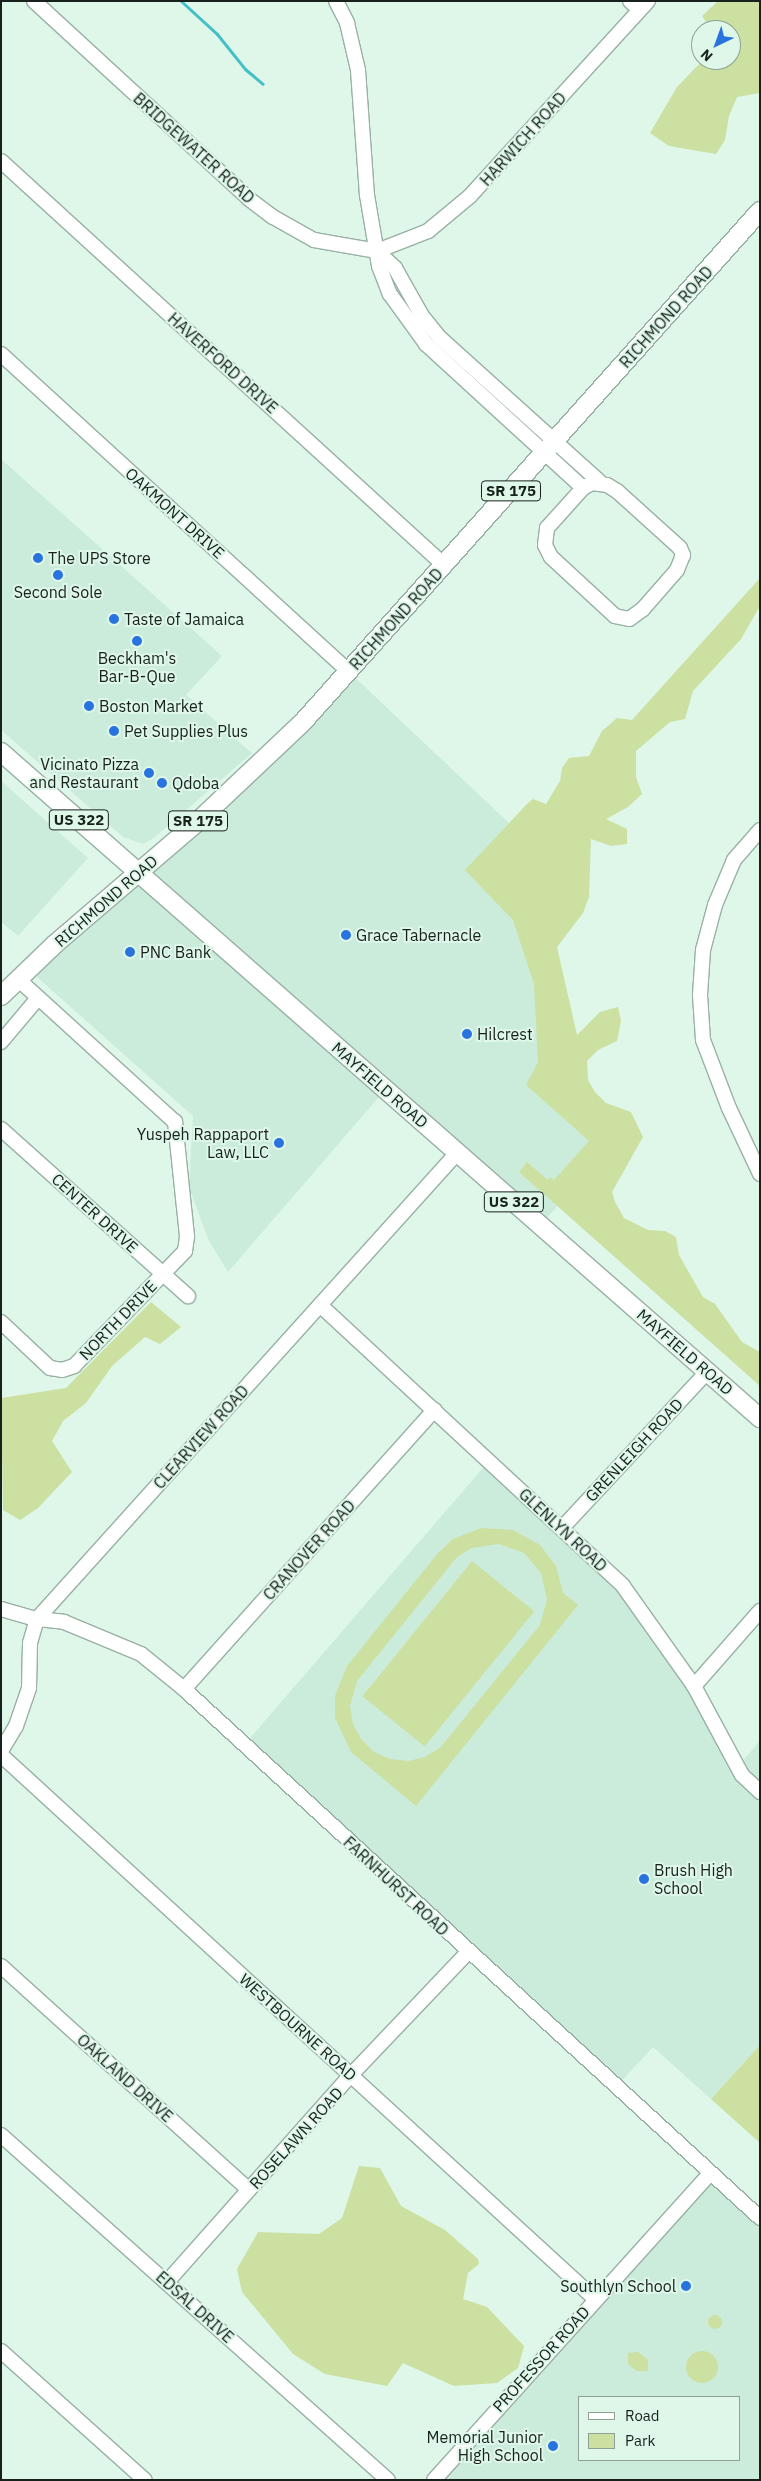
<!DOCTYPE html>
<style>
body{margin:0}
#map{position:relative;width:761px;height:2481px;overflow:hidden;background:#def7e9;font-family:"IBM Plex Sans",sans-serif}
div>[style]{position:absolute}
.built>*{inset:0;background:#cbecdb}
.green>*{inset:0;background:#cbe0a1;transform-origin:0 0}
.round{border-radius:50%}
.stream>*{height:3px;margin:-1.5px;padding:0 1.5px;transform-origin:1.5px;border-radius:1.5px;background:#44c0c7}
.roads{filter:drop-shadow(1px 0 #99b1a4) drop-shadow(-1px 0 #99b1a4) drop-shadow(0 1px #99b1a4) drop-shadow(0 -1px #99b1a4)}
.minor>*{height:14px;margin:-7px;padding:0 7px;transform-origin:7px;border-radius:7px;background:#fff}
.major>*{height:18px;margin:-9px;padding:0 9px;transform-origin:9px;border-radius:9px;background:#fff}
.dots>*{width:14px;height:14px;translate:-50% -50%;box-sizing:border-box;border:2px solid #def7e9;border-radius:50%}
span{translate:-50% -50%;white-space:nowrap;text-align:center;line-height:1.15;-webkit-text-stroke:4px #def7e9;paint-order:stroke}
.shield-label span{padding:1px 4px;background:#def7e9;border:1px solid;border-radius:4px;-webkit-text-stroke-width:0}
.shield-label{font-size:15px;color:#18211c;font-weight:700}
.street-label{font-size:16px;color:#18211c}
.poi-label{font-size:16px;color:#18211c}
.left{translate:0 -50%;text-align:left}
.right{translate:-100% -50%;text-align:right}
.frame{position:absolute;inset:0;border:2px solid #18211c;pointer-events:none}
.legend{position:absolute;left:578px;top:2396px;width:162px;height:65px;box-sizing:border-box;background:#def7e9;border:1px solid #8fa197;margin:0;padding:6px 9px;list-style:none;font-size:15px;color:#18211c}
.legend li{display:flex;align-items:center;gap:10px;height:25px}
.legend b{width:25px;border:1px solid #8fa197}
.north{position:absolute;left:691px;top:20px;width:50px;height:50px;box-sizing:border-box;background:#def7e9;border:1px solid #8fa197;border-radius:50%;rotate:222deg;font-size:14px;font-weight:700;line-height:20px;text-align:center;color:#18211c}
.north::after{content:'';display:block;margin:auto;width:18px;height:22px;background:#2973df;clip-path:polygon(50% 0,100% 100%,50% 72%,0 100%)}
</style>
<div id="map">
<div class="built">
<i style="clip-path:polygon(1px 459px,222px 656px,186px 695px,252px 753px,154px 838px,143px 844px,123px 837px,1px 730px)"></i>
<i style="clip-path:polygon(349px 672px,526px 839px,483px 887px,513px 920px,614px 1140px,541px 1225px,385px 1090px,228px 1272px,208px 1239px,189px 1187px,193px 1116px,28px 969px)"></i>
<i style="clip-path:polygon(1px 781px,88px 858px,18px 936px,1px 922px)"></i>
<i style="clip-path:polygon(489px 1461px,623px 1586px,738px 1766px,760px 1741px,760px 2045px,711px 2099px,653px 2047px,616px 2087px,244px 1745px)"></i>
<i style="clip-path:polygon(evenodd,710px 2173px,760px 2218px,760px 2480px,434px 2480px,710px 2173px,580px 2397px,740px 2397px,740px 2460px,580px 2460px,580px 2397px)"></i>
</div>
<div class="green">
<i style="clip-path:polygon(718px 1px,760px 1px,760px 93px,737px 97px,729px 116px,725px 140px,716px 154px,669px 146px,650px 133px,677px 87px,703px 60px,731px 60px,731px 30px,712px 30px,702px 16px)"></i>
<i style="clip-path:polygon(760px 578px,760px 606px,741px 639px,693px 691px,685px 719px,670px 722px,636px 751px,636px 777px,642px 794px,628px 807px,606px 819px,627px 829px,627px 844px,611px 846px,591px 839px,589px 897px,583px 913px,557px 947px,577px 1035px,600px 1012px,618px 1007px,621px 1021px,617px 1041px,598px 1050px,587px 1061px,588px 1080px,595px 1092px,606px 1103px,631px 1112px,643px 1137px,612px 1192px,615px 1202px,624px 1218px,648px 1230px,665px 1231px,676px 1237px,679px 1255px,703px 1297px,715px 1304px,742px 1342px,760px 1352px,760px 1386px,519px 1172px,527px 1162px,548px 1180px,550px 1177px,554px 1180px,589px 1141px,526px 1085px,538px 1062px,534px 984px,513px 920px,465px 870px,528px 803px,533px 799px,546px 804px,560px 781px,562px 768px,569px 758px,589px 756px,602px 731px,617px 718px,632px 720px)"></i>
<i style="clip-path:polygon(151px 1302px,181px 1327px,160px 1344px,145px 1337px,112px 1366px,86px 1403px,63px 1421px,52px 1441px,72px 1472px,38px 1508px,20px 1520px,3px 1510px,1px 1398px,66px 1388px)"></i>
<i style="clip-path:polygon(evenodd,481px 1528px,513px 1530px,540px 1545px,556px 1566px,563px 1593px,578px 1605px,416px 1806px,351px 1752px,335px 1718px,335px 1696px,347px 1666px,438px 1553px,453px 1539px,481px 1528px,499px 1544px,524px 1553px,541px 1573px,547px 1599px,540px 1625px,440px 1748px,425px 1757px,408px 1761px,390px 1759px,374px 1752px,361px 1739px,353px 1724px,350px 1706px,357px 1681px,457px 1557px,472px 1548px,499px 1544px)"></i>
<i style="left:472px;top:1561px;width:80px;height:174px;rotate:39deg"></i>
<i style="clip-path:polygon(760px 2045px,760px 2143px,711px 2099px)"></i>
<i style="clip-path:polygon(359px 2166px,380px 2168px,401px 2206px,445px 2230px,478px 2259px,479px 2264px,468px 2273px,463px 2299px,487px 2307px,524px 2346px,518px 2368px,497px 2383px,454px 2386px,403px 2363px,387px 2386px,325px 2374px,293px 2354px,242px 2292px,237px 2269px,258px 2232px,319px 2234px,342px 2218px)"></i>
<i class="round" style="left:708px;top:2315px;width:14px;height:14px"></i>
<i class="round" style="left:686px;top:2351px;width:32px;height:32px"></i>
<i style="clip-path:polygon(638px 2352px,648px 2360px,648px 2371px,637px 2371px,628px 2364px,628px 2353px)"></i>
</div>
<div class="stream">
<i style="left:181px;top:1px;width:49px;rotate:42.5deg"></i>
<i style="left:217px;top:34px;width:45px;rotate:51.3deg"></i>
<i style="left:245px;top:69px;width:23px;rotate:40deg"></i>
</div>
<div class="roads">
<div class="minor">
<i style="left:34px;top:1px;width:292px;rotate:42.6deg"></i>
<i style="left:249px;top:199px;width:30px;rotate:37deg"></i>
<i style="left:273px;top:217px;width:47px;rotate:29.3deg"></i>
<i style="left:314px;top:240px;width:64px;rotate:9.9deg"></i>
<i style="left:377px;top:251px;width:55px;rotate:-21.4deg"></i>
<i style="left:428px;top:231px;width:55px;rotate:-39.8deg"></i>
<i style="left:470px;top:196px;width:264px;rotate:-47.6deg"></i>
<i style="left:336px;top:1px;width:25px;rotate:63deg"></i>
<i style="left:347px;top:23px;width:48px;rotate:76.8deg"></i>
<i style="left:358px;top:70px;width:125px;rotate:85.9deg"></i>
<i style="left:367px;top:195px;width:72px;rotate:80.4deg"></i>
<i style="left:379px;top:266px;width:30px;rotate:69deg"></i>
<i style="left:390px;top:294px;width:62px;rotate:54.2deg"></i>
<i style="left:426px;top:344px;width:213px;rotate:42.5deg"></i>
<i style="left:630px;top:1px;width:13px;rotate:42deg"></i>
<i style="left:1px;top:161px;width:601px;rotate:42.37deg"></i>
<i style="left:377px;top:251px;width:25px;rotate:43deg"></i>
<i style="left:395px;top:268px;width:55px;rotate:60.6deg"></i>
<i style="left:422px;top:316px;width:28px;rotate:51deg"></i>
<i style="left:440px;top:338px;width:217px;rotate:42deg"></i>
<i style="left:1px;top:354px;width:471px;rotate:42.4deg"></i>
<i style="left:592px;top:483px;width:15px;rotate:8deg"></i>
<i style="left:607px;top:485px;width:12px;rotate:31deg"></i>
<i style="left:617px;top:491px;width:85px;rotate:42.1deg"></i>
<i style="left:680px;top:548px;width:8px;rotate:67deg"></i>
<i style="left:683px;top:555px;width:16px;rotate:112deg"></i>
<i style="left:677px;top:570px;width:52px;rotate:131.1deg"></i>
<i style="left:643px;top:609px;width:17px;rotate:144deg"></i>
<i style="left:629px;top:619px;width:14px;rotate:-168deg"></i>
<i style="left:615px;top:616px;width:87px;rotate:-137.3deg"></i>
<i style="left:551px;top:557px;width:13px;rotate:-117deg"></i>
<i style="left:545px;top:545px;width:17px;rotate:-83deg"></i>
<i style="left:547px;top:528px;width:54px;rotate:-48deg"></i>
<i style="left:583px;top:488px;width:10px;rotate:-29deg"></i>
<i style="left:760px;top:830px;width:40px;rotate:131deg"></i>
<i style="left:734px;top:860px;width:49px;rotate:112.9deg"></i>
<i style="left:715px;top:905px;width:47px;rotate:104.9deg"></i>
<i style="left:703px;top:950px;width:45px;rotate:93.8deg"></i>
<i style="left:700px;top:995px;width:45px;rotate:86.2deg"></i>
<i style="left:703px;top:1040px;width:73px;rotate:69.1deg"></i>
<i style="left:729px;top:1108px;width:73px;rotate:64.8deg"></i>
<i style="left:1px;top:1042px;width:57px;rotate:-49.9deg"></i>
<i style="left:1px;top:1129px;width:251px;rotate:41.8deg"></i>
<i style="left:320px;top:1305px;width:413px;rotate:42.8deg"></i>
<i style="left:623px;top:1586px;width:123px;rotate:54.6deg"></i>
<i style="left:694px;top:1686px;width:101px;rotate:61.7deg"></i>
<i style="left:742px;top:1775px;width:25px;rotate:43deg"></i>
<i style="left:1px;top:1322px;width:67px;rotate:43.2deg"></i>
<i style="left:50px;top:1368px;width:12px;rotate:9deg"></i>
<i style="left:62px;top:1370px;width:13px;rotate:-18deg"></i>
<i style="left:74px;top:1366px;width:160px;rotate:-46deg"></i>
<i style="left:185px;top:1251px;width:15px;rotate:-82deg"></i>
<i style="left:187px;top:1236px;width:115px;rotate:-96deg"></i>
<i style="left:175px;top:1122px;width:212px;rotate:-137.7deg"></i>
<i style="left:562px;top:1528px;width:213px;rotate:-47.1deg"></i>
<i style="left:1px;top:1609px;width:37px;rotate:16deg"></i>
<i style="left:37px;top:1619px;width:27px;rotate:6deg"></i>
<i style="left:64px;top:1622px;width:83px;rotate:22.6deg"></i>
<i style="left:141px;top:1654px;width:55px;rotate:39.1deg"></i>
<i style="left:184px;top:1689px;width:782px;rotate:42.56deg"></i>
<i style="left:694px;top:1686px;width:100px;rotate:-48.7deg"></i>
<i style="left:184px;top:1689px;width:375px;rotate:-48.1deg"></i>
<i style="left:1px;top:1751px;width:29px;rotate:-59deg"></i>
<i style="left:16px;top:1726px;width:40px;rotate:-71.1deg"></i>
<i style="left:29px;top:1688px;width:45px;rotate:-88.7deg"></i>
<i style="left:30px;top:1643px;width:25px;rotate:-74deg"></i>
<i style="left:37px;top:1619px;width:629px;rotate:-47.97deg"></i>
<i style="left:1px;top:1755px;width:805px;rotate:42.48deg"></i>
<i style="left:1px;top:1966px;width:334px;rotate:42.1deg"></i>
<i style="left:1px;top:2135px;width:518px;rotate:41.72deg"></i>
<i style="left:167px;top:2282px;width:277px;rotate:-48.4deg"></i>
<i style="left:351px;top:2075px;width:170px;rotate:-46.4deg"></i>
<i style="left:1px;top:2351px;width:193px;rotate:41.9deg"></i>
<i style="left:434px;top:2480px;width:413px;rotate:-48deg"></i>
</div>
<div class="major">
<i style="left:1px;top:752px;width:1010px;rotate:41.27deg"></i>
<i style="left:1px;top:996px;width:75px;rotate:-43.9deg"></i>
<i style="left:55px;top:944px;width:183px;rotate:-40.6deg"></i>
<i style="left:194px;top:825px;width:149px;rotate:-43.4deg"></i>
<i style="left:302px;top:723px;width:687px;rotate:-48.19deg"></i>
</div>
</div>
<div class="dots">
<i style="left:38px;top:558px;background:#2973df"></i>
<i style="left:58px;top:575px;background:#2973df"></i>
<i style="left:114px;top:619px;background:#2973df"></i>
<i style="left:137px;top:641px;background:#2973df"></i>
<i style="left:89px;top:706px;background:#2973df"></i>
<i style="left:114px;top:731px;background:#2973df"></i>
<i style="left:149px;top:773px;background:#2973df"></i>
<i style="left:162px;top:783px;background:#2973df"></i>
<i style="left:346px;top:935px;background:#2973df"></i>
<i style="left:130px;top:952px;background:#2973df"></i>
<i style="left:467px;top:1034px;background:#2973df"></i>
<i style="left:279px;top:1143px;background:#2973df"></i>
<i style="left:644px;top:1879px;background:#2973df"></i>
<i style="left:686px;top:2286px;background:#2973df"></i>
<i style="left:553px;top:2446px;background:#2973df"></i>
</div>
<div class="shield-label">
<span style="left:511px;top:491px">SR 175</span>
<span style="left:79px;top:820px">US 322</span>
<span style="left:198px;top:821px">SR 175</span>
<span style="left:514px;top:1202px">US 322</span>
</div>
<div class="street-label">
<span style="left:523px;top:139px;rotate:-48deg">HARWICH ROAD</span>
<span style="left:194px;top:148px;rotate:42deg">BRIDGEWATER ROAD</span>
<span style="left:666px;top:317px;rotate:-48deg">RICHMOND ROAD</span>
<span style="left:223px;top:363px;rotate:42deg">HAVERFORD DRIVE</span>
<span style="left:175px;top:513px;rotate:42deg">OAKMONT DRIVE</span>
<span style="left:396px;top:619px;rotate:-48deg">RICHMOND ROAD</span>
<span style="left:106px;top:901px;rotate:-41deg">RICHMOND ROAD</span>
<span style="left:380px;top:1085px;rotate:41deg">MAYFIELD ROAD</span>
<span style="left:95px;top:1213px;rotate:42deg">CENTER DRIVE</span>
<span style="left:118px;top:1320px;rotate:-46deg">NORTH DRIVE</span>
<span style="left:685px;top:1352px;rotate:41deg">MAYFIELD ROAD</span>
<span style="left:201px;top:1437px;rotate:-48deg">CLEARVIEW ROAD</span>
<span style="left:634px;top:1450px;rotate:-47deg">GRENLEIGH ROAD</span>
<span style="left:563px;top:1530px;rotate:43deg">GLENLYN ROAD</span>
<span style="left:309px;top:1550px;rotate:-48deg">CRANOVER ROAD</span>
<span style="left:396px;top:1886px;rotate:43deg">FARNHURST ROAD</span>
<span style="left:298px;top:2027px;rotate:42deg">WESTBOURNE ROAD</span>
<span style="left:125px;top:2078px;rotate:42deg">OAKLAND DRIVE</span>
<span style="left:296px;top:2138px;rotate:-48deg">ROSELAWN ROAD</span>
<span style="left:195px;top:2307px;rotate:42deg">EDSAL DRIVE</span>
<span style="left:541px;top:2359px;rotate:-48deg">PROFESSOR ROAD</span>
</div>
<div class="poi-label">
<span class="left" style="left:48px;top:558px">The UPS Store</span>
<span style="left:58px;top:592px">Second Sole</span>
<span class="left" style="left:124px;top:619px">Taste of Jamaica</span>
<span style="left:137px;top:667px">Beckham's<br>Bar-B-Que</span>
<span class="left" style="left:99px;top:706px">Boston Market</span>
<span class="left" style="left:124px;top:731px">Pet Supplies Plus</span>
<span class="right" style="left:139px;top:773px">Vicinato Pizza<br>and Restaurant</span>
<span class="left" style="left:172px;top:783px">Qdoba</span>
<span class="left" style="left:356px;top:935px">Grace Tabernacle</span>
<span class="left" style="left:140px;top:952px">PNC Bank</span>
<span class="left" style="left:477px;top:1034px">Hilcrest</span>
<span class="right" style="left:269px;top:1143px">Yuspeh Rappaport<br>Law, LLC</span>
<span class="left" style="left:654px;top:1879px">Brush High<br>School</span>
<span class="right" style="left:676px;top:2286px">Southlyn School</span>
<span class="right" style="left:543px;top:2446px">Memorial Junior<br>High School</span>
</div>
<div class="frame"></div>
<ul class="legend">
<li><b style="height:6px;background:#fff"></b>Road</li>
<li><b style="height:14px;background:#cbe0a1"></b>Park</li>
</ul>
<div class="north">N</div>
</div>
